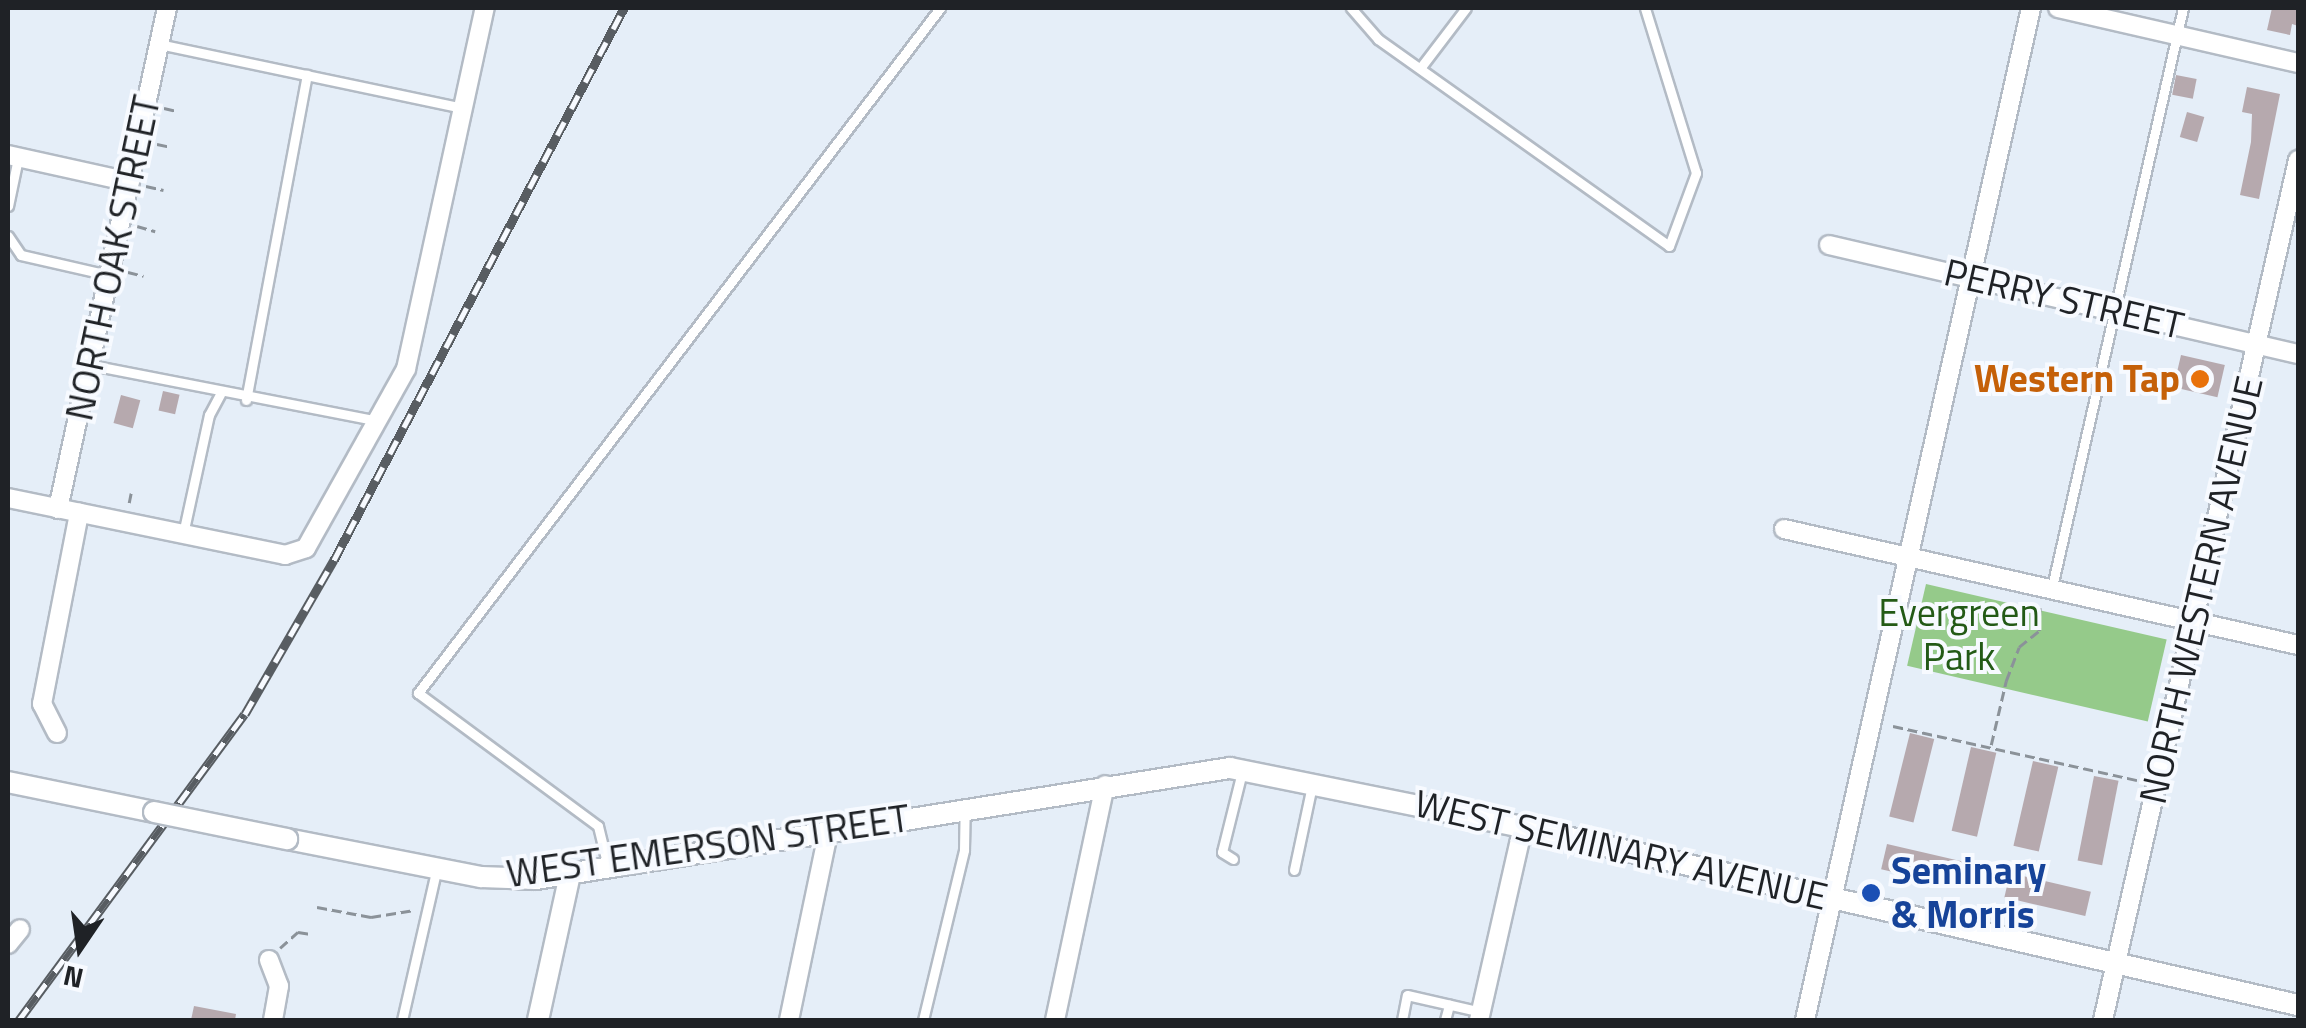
<!DOCTYPE html>
<style>
body{margin:0}
#map{position:relative;width:2306px;height:1028px;overflow:hidden;background:#e5eef8;font-family:"Titillium Web",sans-serif}
div>[style]{position:absolute}
.green>*{inset:0;background:#95ca8a;transform-origin:0 0}
.building>*{inset:0;background:#b6a9ae;transform-origin:0 0}
.path>*{height:2.5px;margin-top:-1.25px;transform-origin:0;background:repeating-linear-gradient(90deg,#8b9299 0 10px,transparent 0 15px)}
.roads{filter:drop-shadow(2px 0 #b3bbc5) drop-shadow(-2px 0 #b3bbc5) drop-shadow(0 2px #b3bbc5) drop-shadow(0 -2px #b3bbc5)}
.service>*{height:9px;margin:-4.5px;padding:0 4.5px;transform-origin:4.5px;border-radius:4.5px;background:#fff}
.minor>*{height:18px;margin:-9px;padding:0 9px;transform-origin:9px;border-radius:9px;background:#fff}
.tertiary>*{height:20px;margin:-10px;padding:0 10px;transform-origin:10px;border-radius:10px;background:#fff}
.rail>*{height:9px;margin-top:-4.5px;transform-origin:0;background:repeating-linear-gradient(90deg,#f7faff 0 15px,#585d62 0 30px);box-sizing:border-box;border-block:2px solid #585d62}
.bridges{filter:drop-shadow(2px 0 #b3bbc5) drop-shadow(-2px 0 #b3bbc5) drop-shadow(0 2px #b3bbc5) drop-shadow(0 -2px #b3bbc5)}
.tertiary-bridge>*{height:20px;margin:-10px;padding:0 10px;transform-origin:10px;border-radius:10px;background:#fff}
.dots>*{width:28px;height:28px;translate:-50% -50%;box-sizing:border-box;border:5px solid #f7faff;border-radius:50%}
span{translate:-50% -50%;white-space:nowrap;text-align:center;line-height:1.15;-webkit-text-stroke:8px #f7faff;paint-order:stroke}
.street-label{font-size:38px;color:#1f2226}
.food-label{font-size:38px;color:#c56008;font-weight:700}
.right{translate:-100% -50%;text-align:right}
.park-label{font-size:38px;color:#235a16}
.transit-label{font-size:38px;color:#164399;font-weight:700}
.left{translate:0 -50%;text-align:left}
.frame{position:absolute;inset:0;border:10px solid #1f2226;pointer-events:none}
.north{position:absolute;left:30px;top:898px;width:100px;height:100px;-webkit-text-stroke:8px #f7faff;paint-order:stroke;rotate:193deg;font-size:28px;font-weight:700;line-height:40px;text-align:center;color:#1f2226}
.north::after{content:'';display:block;margin:auto;width:35px;height:45px;background:#1f2226;clip-path:polygon(50% 0,100% 100%,50% 72%,0 100%)}
</style>
<div id="map">
<div class="green">
<i style="left:1926px;top:584px;width:247px;height:84px;rotate:13deg"></i>
</div>
<div class="building">
<i style="clip-path:polygon(2272px 8px,2298px 8px,2298px 26px,2292px 24px,2290px 35px,2267px 30px)"></i>
<i style="left:2176px;top:75px;width:21px;height:20px;rotate:11deg"></i>
<i style="clip-path:polygon(2247px 87px,2280px 94px,2259px 199px,2240px 195px,2251px 142px,2252px 114px,2242px 112px)"></i>
<i style="left:2187px;top:112px;width:18px;height:26px;rotate:16deg"></i>
<i style="left:2181px;top:355px;width:45px;height:33px;rotate:13deg"></i>
<i style="left:163px;top:391px;width:17px;height:20px;rotate:13deg"></i>
<i style="left:121px;top:395px;width:20px;height:29px;rotate:15deg"></i>
<i style="left:1910px;top:733px;width:25px;height:86px;rotate:14deg"></i>
<i style="left:1971px;top:747px;width:26px;height:86px;rotate:13deg"></i>
<i style="left:2033px;top:761px;width:26px;height:87px;rotate:13deg"></i>
<i style="left:2094px;top:776px;width:25px;height:86px;rotate:11deg"></i>
<i style="left:1887px;top:844px;width:82px;height:26px;rotate:13deg"></i>
<i style="left:2010px;top:873px;width:83px;height:25px;rotate:13deg"></i>
<i style="clip-path:polygon(194px 1006px,236px 1014px,235px 1020px,191px 1020px)"></i>
</div>
<div class="path">
<i style="left:164px;top:108px;width:13px;rotate:13deg"></i>
<i style="left:157px;top:144px;width:14px;rotate:12deg"></i>
<i style="left:146px;top:186px;width:18px;rotate:13deg"></i>
<i style="left:137px;top:226px;width:19px;rotate:16deg"></i>
<i style="left:128px;top:272px;width:16px;rotate:14deg"></i>
<i style="left:129px;top:503px;width:10px;rotate:-79deg"></i>
<i style="left:1893px;top:726px;width:250px;rotate:12.5deg"></i>
<i style="left:1991px;top:745px;width:66px;rotate:-76.8deg"></i>
<i style="left:2006px;top:681px;width:36px;rotate:-69deg"></i>
<i style="left:2019px;top:647px;width:26px;rotate:-39deg"></i>
<i style="left:2039px;top:631px;width:23px;rotate:-88deg"></i>
<i style="left:317px;top:907px;width:55px;rotate:10.5deg"></i>
<i style="left:371px;top:917px;width:44px;rotate:-9.2deg"></i>
<i style="left:280px;top:948px;width:24px;rotate:-42deg"></i>
<i style="left:298px;top:932px;width:13px;rotate:9deg"></i>
</div>
<div class="roads">
<div class="service">
<i style="left:1351px;top:8px;width:41px;rotate:48.9deg"></i>
<i style="left:1378px;top:39px;width:357px;rotate:35.4deg"></i>
<i style="left:1669px;top:246px;width:78px;rotate:-69.7deg"></i>
<i style="left:1696px;top:173px;width:173px;rotate:-107.2deg"></i>
<i style="left:159px;top:44px;width:312px;rotate:11.9deg"></i>
<i style="left:1421px;top:67px;width:74px;rotate:-52.7deg"></i>
<i style="left:8px;top:206px;width:49px;rotate:-78.2deg"></i>
<i style="left:8px;top:236px;width:23px;rotate:56deg"></i>
<i style="left:21px;top:255px;width:89px;rotate:12.9deg"></i>
<i style="left:91px;top:365px;width:292px;rotate:11deg"></i>
<i style="left:246px;top:400px;width:331px;rotate:-79.4deg"></i>
<i style="left:183px;top:534px;width:122px;rotate:-77.7deg"></i>
<i style="left:209px;top:415px;width:24px;rotate:-62deg"></i>
<i style="left:2052px;top:587px;width:594px;rotate:-77.25deg"></i>
<i style="left:1233px;top:859px;width:13px;rotate:-148deg"></i>
<i style="left:1222px;top:852px;width:82px;rotate:-76deg"></i>
<i style="left:608px;top:867px;width:42px;rotate:-103.7deg"></i>
<i style="left:598px;top:826px;width:224px;rotate:-143.5deg"></i>
<i style="left:418px;top:693px;width:861px;rotate:-52.69deg"></i>
<i style="left:1294px;top:870px;width:87px;rotate:-78deg"></i>
<i style="left:402px;top:1020px;width:153px;rotate:-77.1deg"></i>
<i style="left:923px;top:1020px;width:175px;rotate:-76.4deg"></i>
<i style="left:964px;top:850px;width:39px;rotate:-89deg"></i>
<i style="left:1402px;top:1020px;width:25px;rotate:-79deg"></i>
<i style="left:1407px;top:995px;width:76px;rotate:12.9deg"></i>
<i style="left:1445px;top:1020px;width:16px;rotate:-75deg"></i>
</div>
<div class="minor">
<i style="left:2058px;top:8px;width:246px;rotate:12.9deg"></i>
<i style="left:8px;top:155px;width:125px;rotate:12.5deg"></i>
<i style="left:1829px;top:245px;width:481px;rotate:13.1deg"></i>
<i style="left:8px;top:498px;width:283px;rotate:11.6deg"></i>
<i style="left:285px;top:555px;width:22px;rotate:-18deg"></i>
<i style="left:306px;top:548px;width:205px;rotate:-60.8deg"></i>
<i style="left:406px;top:369px;width:370px;rotate:-77.7deg"></i>
<i style="left:58px;top:509px;width:513px;rotate:-77.73deg"></i>
<i style="left:1784px;top:529px;width:527px;rotate:12.72deg"></i>
<i style="left:57px;top:733px;width:33px;rotate:-117deg"></i>
<i style="left:42px;top:704px;width:195px;rotate:-79deg"></i>
<i style="left:8px;top:944px;width:19px;rotate:-51deg"></i>
<i style="left:269px;top:960px;width:28px;rotate:69deg"></i>
<i style="left:279px;top:986px;width:35px;rotate:100deg"></i>
<i style="left:789px;top:1020px;width:191px;rotate:-78.2deg"></i>
<i style="left:1055px;top:1020px;width:240px;rotate:-78deg"></i>
<i style="left:1479px;top:1020px;width:198px;rotate:-77.2deg"></i>
<i style="left:1805px;top:1020px;width:1037px;rotate:-77.41deg"></i>
<i style="left:2103px;top:1020px;width:882px;rotate:-77.22deg"></i>
</div>
<div class="tertiary">
<i style="left:8px;top:782px;width:149px;rotate:11.6deg"></i>
<i style="left:287px;top:839px;width:198px;rotate:11.1deg"></i>
<i style="left:481px;top:877px;width:55px;rotate:2.1deg"></i>
<i style="left:536px;top:879px;width:703px;rotate:-9.09deg"></i>
<i style="left:1230px;top:768px;width:299px;rotate:11.4deg"></i>
<i style="left:1523px;top:827px;width:795px;rotate:12.94deg"></i>
<i style="left:538px;top:1020px;width:149px;rotate:-77.6deg"></i>
</div>
</div>
<div class="rail">
<i style="left:19px;top:1020px;width:380px;rotate:-53.6deg"></i>
<i style="left:245px;top:714px;width:178px;rotate:-60deg"></i>
<i style="left:334px;top:560px;width:624px;rotate:-62.28deg"></i>
</div>
<div class="bridges">
<div class="tertiary-bridge">
<i style="left:154px;top:812px;width:136px;rotate:11.5deg"></i>
</div>
</div>
<div class="dots">
<i style="left:2200px;top:379px;background:#e8710a"></i>
<i style="left:1871px;top:893px;background:#1a4fb4"></i>
</div>
<div class="street-label">
<span style="left:113px;top:258px;rotate:-78deg">NORTH OAK STREET</span>
<span style="left:2064px;top:299px;rotate:13deg">PERRY STREET</span>
<span style="left:2201px;top:590px;rotate:-77deg">NORTH WESTERN AVENUE</span>
<span style="left:708px;top:846px;rotate:-8deg">WEST EMERSON STREET</span>
<span style="left:1621px;top:850px;rotate:13deg">WEST SEMINARY AVENUE</span>
</div>
<div class="food-label">
<span class="right" style="left:2180px;top:379px">Western Tap</span>
</div>
<div class="park-label">
<span style="left:1959px;top:635px">Evergreen<br>Park</span>
</div>
<div class="transit-label">
<span class="left" style="left:1891px;top:893px">Seminary<br>&amp; Morris</span>
</div>
<div class="frame"></div>
<div class="north">N</div>
</div>
